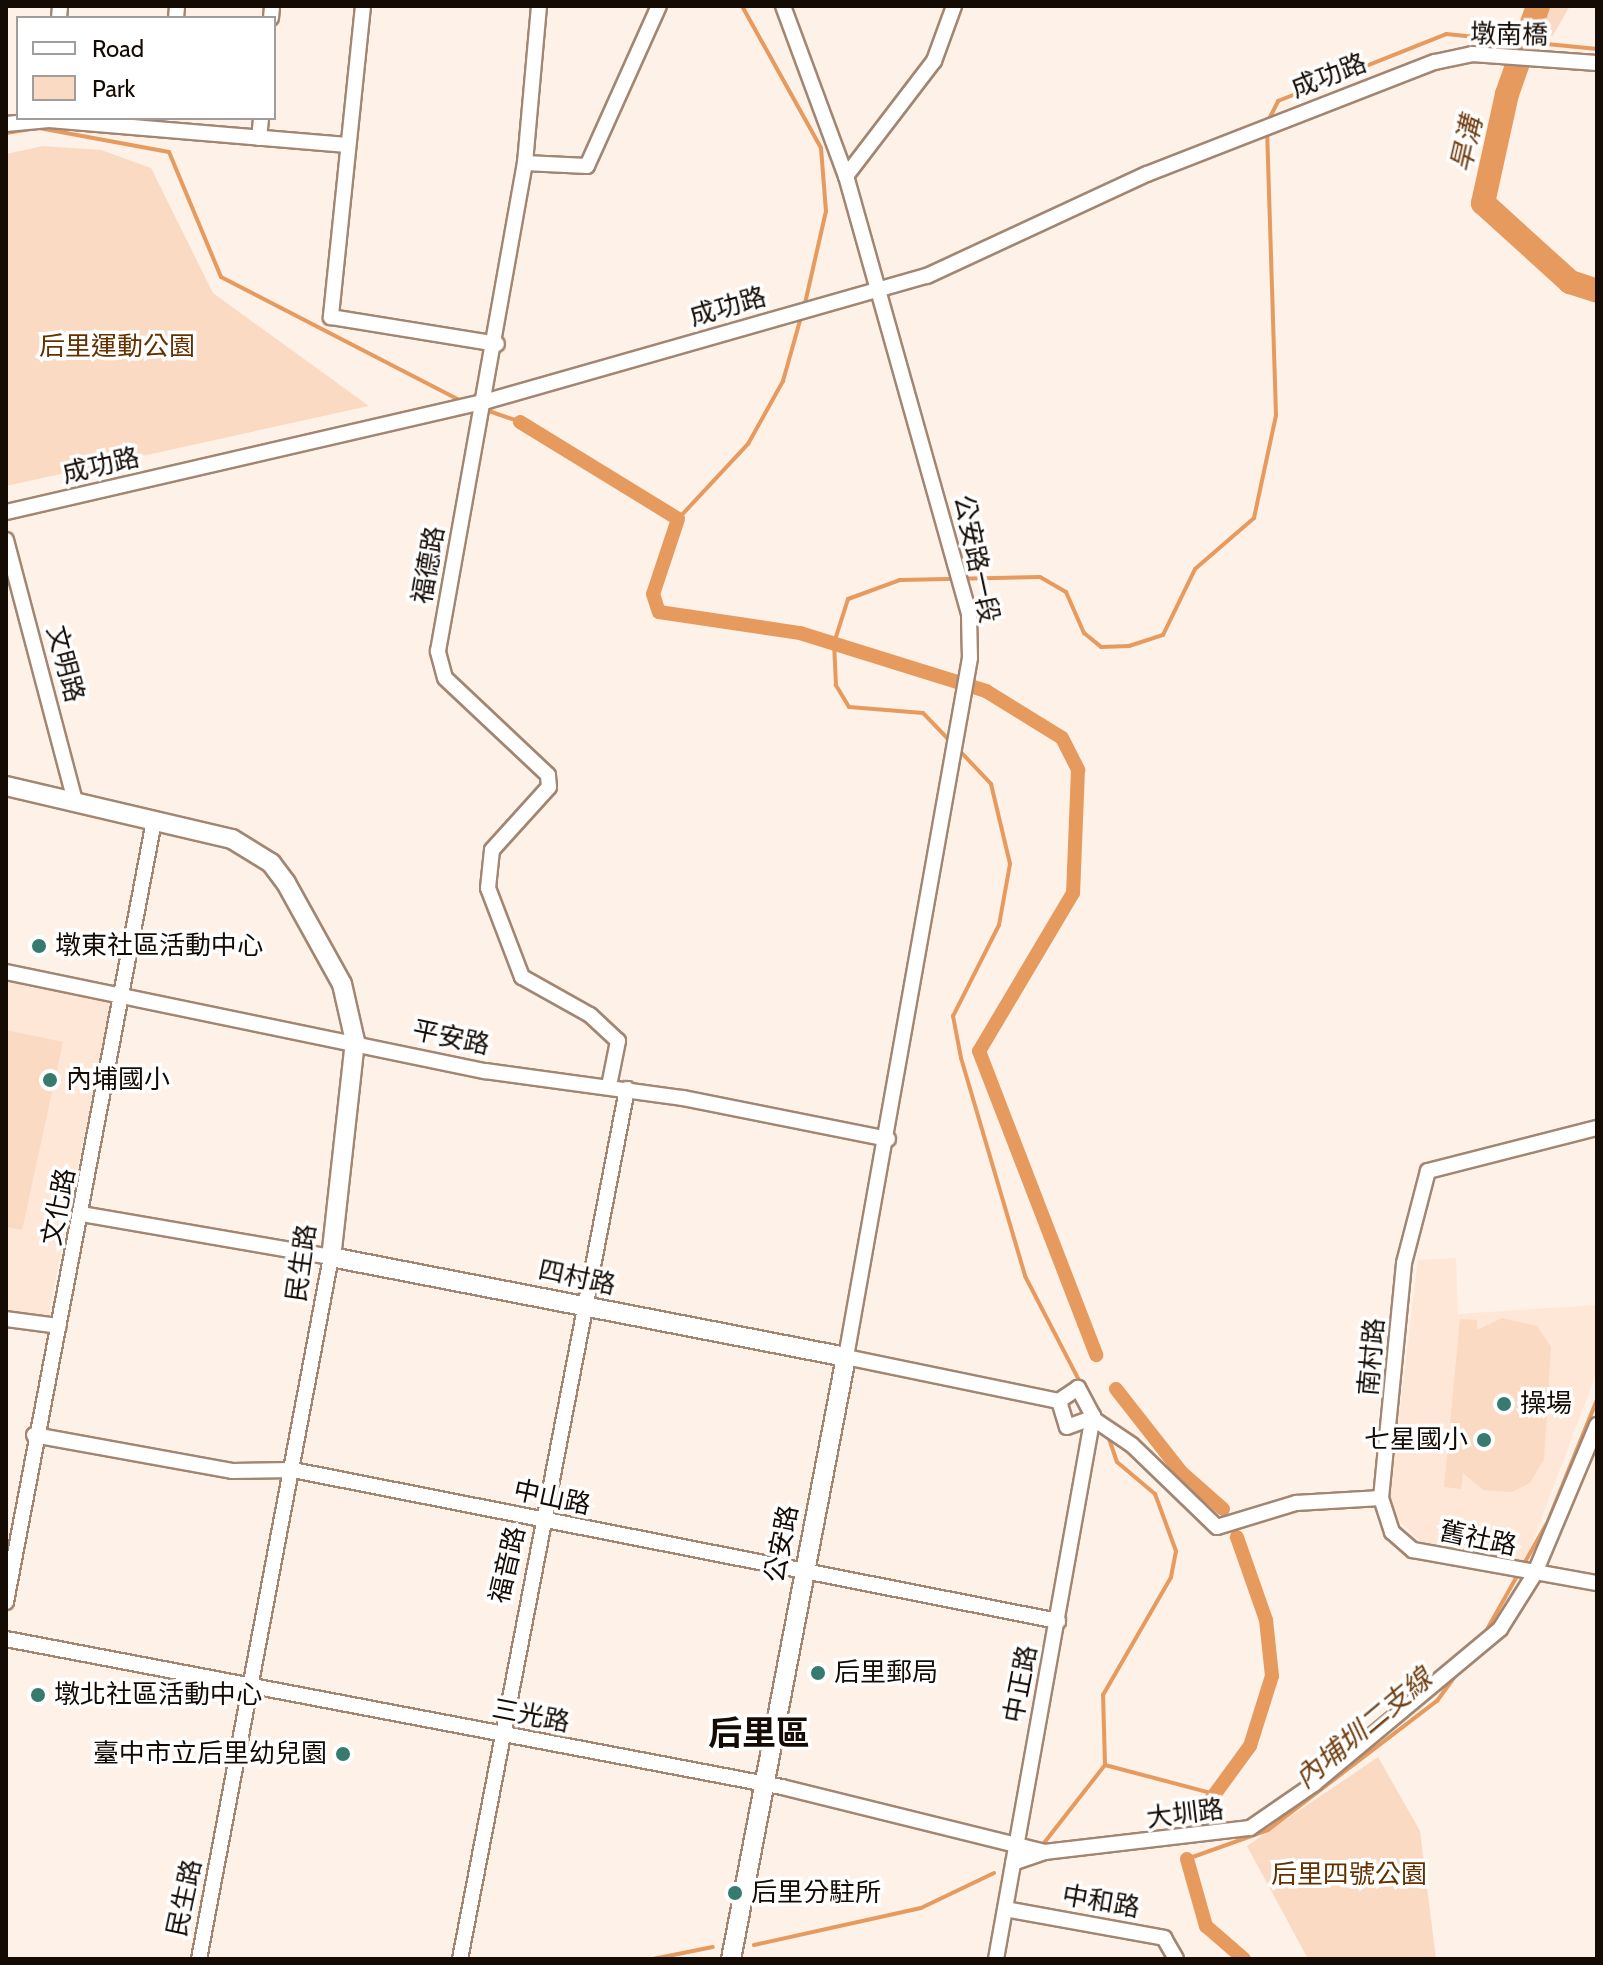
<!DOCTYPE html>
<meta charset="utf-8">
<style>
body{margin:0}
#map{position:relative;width:1603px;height:1965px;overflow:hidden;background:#fdf1e8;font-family:Cabin,"Noto Sans TC",sans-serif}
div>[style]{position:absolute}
.built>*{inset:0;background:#fee7d7}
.green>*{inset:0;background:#fadac3}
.stream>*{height:4px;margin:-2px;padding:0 2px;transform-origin:2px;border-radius:2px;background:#e79a5d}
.canal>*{height:14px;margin:-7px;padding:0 7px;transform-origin:7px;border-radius:7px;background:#e79a5d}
.river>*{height:24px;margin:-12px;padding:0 12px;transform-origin:12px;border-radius:12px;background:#e79a5d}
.roads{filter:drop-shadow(2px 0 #a28672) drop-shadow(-2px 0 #a28672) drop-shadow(0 2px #a28672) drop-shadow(0 -2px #a28672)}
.minor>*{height:14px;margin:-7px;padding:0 7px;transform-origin:7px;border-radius:7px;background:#fff}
.major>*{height:18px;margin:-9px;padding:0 9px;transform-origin:9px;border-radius:9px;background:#fff}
.dots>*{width:22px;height:22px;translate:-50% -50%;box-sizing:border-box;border:4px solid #fff;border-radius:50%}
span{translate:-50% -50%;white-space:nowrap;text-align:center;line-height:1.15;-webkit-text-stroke:7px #fff;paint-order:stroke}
.street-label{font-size:26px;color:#140b05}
.park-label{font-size:26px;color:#633200}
.poi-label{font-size:26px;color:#140b05}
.left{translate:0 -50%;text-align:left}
.right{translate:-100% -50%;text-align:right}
.water-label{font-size:28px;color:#713f11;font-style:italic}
.district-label{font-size:34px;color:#140b05;font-weight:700}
.frame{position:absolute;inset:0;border:8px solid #140b05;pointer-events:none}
.legend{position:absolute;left:16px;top:16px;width:260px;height:104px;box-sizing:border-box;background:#fff;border:2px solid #a19d9b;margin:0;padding:10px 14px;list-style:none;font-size:24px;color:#140b05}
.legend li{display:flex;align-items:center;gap:16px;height:40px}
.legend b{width:40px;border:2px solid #a19d9b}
</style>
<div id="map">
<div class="built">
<i style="clip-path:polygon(6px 981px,111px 1002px,48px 1316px,6px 1310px)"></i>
<i style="clip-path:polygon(1456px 1258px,1458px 1314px,1597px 1305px,1597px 1371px,1525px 1562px,1422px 1544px,1388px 1509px,1418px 1260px)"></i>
</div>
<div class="green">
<i style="clip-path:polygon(1541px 6px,1570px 6px,1552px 37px)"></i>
<i style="clip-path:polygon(43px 146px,101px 150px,151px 168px,213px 293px,369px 406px,6px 486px,6px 154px)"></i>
<i style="clip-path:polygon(6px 1030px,63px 1042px,22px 1230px,6px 1227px)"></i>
<i style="clip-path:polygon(1502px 1318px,1537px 1326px,1551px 1347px,1544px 1459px,1530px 1483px,1512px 1492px,1483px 1490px,1463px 1473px,1461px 1489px,1444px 1487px,1460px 1319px,1477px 1320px,1477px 1330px)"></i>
<i style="clip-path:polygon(1378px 1757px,1420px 1831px,1436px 1959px,1308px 1959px,1247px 1846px)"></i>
</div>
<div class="stream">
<i style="left:742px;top:6px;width:162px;rotate:60.9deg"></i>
<i style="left:821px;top:148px;width:63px;rotate:85.5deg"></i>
<i style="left:826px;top:211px;width:99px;rotate:102.8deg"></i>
<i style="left:1267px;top:123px;width:25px;rotate:-63deg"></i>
<i style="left:1278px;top:101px;width:181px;rotate:-21.7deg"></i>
<i style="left:1446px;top:34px;width:152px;rotate:5.7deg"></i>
<i style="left:6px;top:133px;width:33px;rotate:-9deg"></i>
<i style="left:39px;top:128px;width:132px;rotate:10.5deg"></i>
<i style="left:169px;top:152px;width:135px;rotate:67.4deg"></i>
<i style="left:221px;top:277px;width:272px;rotate:27.3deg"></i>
<i style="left:486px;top:410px;width:36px;rotate:19deg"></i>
<i style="left:678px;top:519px;width:103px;rotate:-47deg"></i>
<i style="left:748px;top:444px;width:72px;rotate:-60.9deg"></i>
<i style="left:783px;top:381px;width:66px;rotate:-74.3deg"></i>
<i style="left:950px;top:741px;width:39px;rotate:-134deg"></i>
<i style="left:923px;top:713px;width:74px;rotate:-175.4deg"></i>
<i style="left:849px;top:707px;width:26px;rotate:-121deg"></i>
<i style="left:836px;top:685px;width:42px;rotate:-92.7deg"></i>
<i style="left:834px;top:643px;width:46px;rotate:-72.3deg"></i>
<i style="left:848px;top:599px;width:55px;rotate:-20.1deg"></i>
<i style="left:900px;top:580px;width:140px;rotate:-1.2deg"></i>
<i style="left:1040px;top:577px;width:30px;rotate:30deg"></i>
<i style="left:1066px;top:592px;width:45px;rotate:66.3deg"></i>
<i style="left:1084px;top:633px;width:22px;rotate:39deg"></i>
<i style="left:1101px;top:647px;width:28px;rotate:-2deg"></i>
<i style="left:1129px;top:646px;width:36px;rotate:-18deg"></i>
<i style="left:1163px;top:635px;width:73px;rotate:-64.1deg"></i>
<i style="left:1195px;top:569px;width:78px;rotate:-40.8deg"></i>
<i style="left:1254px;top:518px;width:105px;rotate:-77.9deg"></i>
<i style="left:1276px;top:415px;width:283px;rotate:-91.8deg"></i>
<i style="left:959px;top:750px;width:47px;rotate:46.7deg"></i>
<i style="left:991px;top:784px;width:82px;rotate:76.6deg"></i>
<i style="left:1010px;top:864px;width:62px;rotate:100.2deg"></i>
<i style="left:999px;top:925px;width:102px;rotate:116.8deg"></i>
<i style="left:953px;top:1016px;width:43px;rotate:79.2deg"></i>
<i style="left:961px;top:1058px;width:227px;rotate:73.6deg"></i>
<i style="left:1025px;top:1276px;width:124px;rotate:62.6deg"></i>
<i style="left:1485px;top:1633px;width:129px;rotate:-60.6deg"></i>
<i style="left:1548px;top:1521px;width:131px;rotate:-68deg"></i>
<i style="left:1105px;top:1765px;width:114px;rotate:14.8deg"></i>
<i style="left:1044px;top:1843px;width:99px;rotate:-52deg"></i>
<i style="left:1105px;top:1765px;width:70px;rotate:-91.6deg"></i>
<i style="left:1103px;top:1695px;width:136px;rotate:-60deg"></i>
<i style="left:1171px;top:1577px;width:26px;rotate:-79deg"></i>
<i style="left:1176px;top:1551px;width:61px;rotate:-110.2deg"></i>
<i style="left:1155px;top:1494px;width:50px;rotate:-139.9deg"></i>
<i style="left:1117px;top:1462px;width:28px;rotate:-109deg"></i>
<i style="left:1187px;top:1859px;width:86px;rotate:-19.7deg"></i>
<i style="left:1268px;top:1830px;width:213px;rotate:-37.4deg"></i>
<i style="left:1437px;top:1701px;width:34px;rotate:-54deg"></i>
<i style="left:754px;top:1945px;width:171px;rotate:-12.5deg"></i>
<i style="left:921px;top:1908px;width:81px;rotate:-25.6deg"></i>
<i style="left:653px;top:1959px;width:61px;rotate:-11.3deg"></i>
</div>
<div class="canal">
<i style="left:520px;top:422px;width:185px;rotate:31.5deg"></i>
<i style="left:678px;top:519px;width:79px;rotate:108.4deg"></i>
<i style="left:653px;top:594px;width:19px;rotate:72deg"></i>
<i style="left:659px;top:612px;width:143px;rotate:8.5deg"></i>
<i style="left:800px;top:633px;width:195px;rotate:17.3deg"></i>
<i style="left:986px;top:691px;width:89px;rotate:31.7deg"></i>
<i style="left:1062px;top:738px;width:36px;rotate:63deg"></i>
<i style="left:1078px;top:770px;width:123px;rotate:92.3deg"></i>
<i style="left:1073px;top:893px;width:184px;rotate:120.7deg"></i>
<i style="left:979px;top:1051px;width:326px;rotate:68.9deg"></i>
<i style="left:1116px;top:1389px;width:105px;rotate:51.9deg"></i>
<i style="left:1181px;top:1472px;width:56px;rotate:41.4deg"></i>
<i style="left:1198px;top:1817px;width:88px;rotate:-53.8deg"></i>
<i style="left:1250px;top:1746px;width:73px;rotate:-72.6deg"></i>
<i style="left:1272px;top:1676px;width:56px;rotate:-96.1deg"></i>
<i style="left:1266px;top:1620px;width:88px;rotate:-109.3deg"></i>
<i style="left:1187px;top:1859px;width:70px;rotate:74.2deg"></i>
<i style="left:1206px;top:1926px;width:50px;rotate:41deg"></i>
</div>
<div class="river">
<i style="left:1538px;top:6px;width:93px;rotate:109.4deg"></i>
<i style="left:1507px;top:94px;width:112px;rotate:102.4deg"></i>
<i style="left:1483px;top:203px;width:118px;rotate:42.2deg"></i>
<i style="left:1570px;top:282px;width:28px;rotate:18deg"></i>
</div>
<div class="roads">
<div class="minor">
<i style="left:363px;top:6px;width:313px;rotate:95.9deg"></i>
<i style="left:331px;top:317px;width:168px;rotate:9.2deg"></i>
<i style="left:783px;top:6px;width:181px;rotate:69.7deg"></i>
<i style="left:846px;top:176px;width:456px;rotate:74.3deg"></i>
<i style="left:969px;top:615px;width:43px;rotate:88.7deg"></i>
<i style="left:970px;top:658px;width:710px;rotate:100.06deg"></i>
<i style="left:846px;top:1357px;width:217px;rotate:11.7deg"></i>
<i style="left:59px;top:18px;width:12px;rotate:-85deg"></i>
<i style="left:176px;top:18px;width:12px;rotate:-85deg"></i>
<i style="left:271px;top:18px;width:12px;rotate:-85deg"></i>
<i style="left:6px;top:124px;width:43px;rotate:-5.3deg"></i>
<i style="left:49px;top:120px;width:299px;rotate:4.8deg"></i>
<i style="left:259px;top:138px;width:20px;rotate:-84deg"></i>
<i style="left:525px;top:163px;width:158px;rotate:-84.9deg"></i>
<i style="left:846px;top:176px;width:145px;rotate:-52.6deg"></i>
<i style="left:934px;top:61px;width:59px;rotate:-70deg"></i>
<i style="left:6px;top:512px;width:494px;rotate:-13deg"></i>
<i style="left:487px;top:401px;width:457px;rotate:-15.9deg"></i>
<i style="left:927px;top:276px;width:242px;rotate:-24.9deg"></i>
<i style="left:1147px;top:174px;width:309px;rotate:-21.3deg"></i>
<i style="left:1435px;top:62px;width:38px;rotate:-12deg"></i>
<i style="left:1472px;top:54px;width:125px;rotate:4.1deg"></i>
<i style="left:6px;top:540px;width:270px;rotate:75.2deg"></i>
<i style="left:6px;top:972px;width:489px;rotate:11.7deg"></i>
<i style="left:485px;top:1071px;width:200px;rotate:7.8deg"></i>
<i style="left:683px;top:1098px;width:209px;rotate:11.3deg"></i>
<i style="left:609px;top:1086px;width:46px;rotate:-78.7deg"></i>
<i style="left:618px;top:1041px;width:38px;rotate:-137deg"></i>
<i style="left:590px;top:1015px;width:78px;rotate:-150.8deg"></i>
<i style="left:522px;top:977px;width:95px;rotate:-110.9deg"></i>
<i style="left:488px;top:888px;width:38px;rotate:-84deg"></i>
<i style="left:492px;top:850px;width:85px;rotate:-47.9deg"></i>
<i style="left:549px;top:787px;width:12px;rotate:-95deg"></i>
<i style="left:548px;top:775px;width:141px;rotate:-136.7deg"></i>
<i style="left:445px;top:678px;width:28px;rotate:-105deg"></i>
<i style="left:438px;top:651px;width:496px;rotate:-79.9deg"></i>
<i style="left:525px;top:163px;width:62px;rotate:2.8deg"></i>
<i style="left:587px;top:166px;width:175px;rotate:-65.8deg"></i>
<i style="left:82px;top:1214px;width:253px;rotate:9.8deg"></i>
<i style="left:331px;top:1257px;width:714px;rotate:100.65deg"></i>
<i style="left:6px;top:1319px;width:53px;rotate:7.5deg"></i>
<i style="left:1092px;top:1418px;width:48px;rotate:34deg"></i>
<i style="left:1132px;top:1445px;width:118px;rotate:44deg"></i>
<i style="left:1217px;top:1527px;width:83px;rotate:-16.9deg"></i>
<i style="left:1296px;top:1503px;width:85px;rotate:-3.4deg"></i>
<i style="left:1381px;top:1498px;width:236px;rotate:-84.4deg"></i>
<i style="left:1404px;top:1263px;width:95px;rotate:-75.4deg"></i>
<i style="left:1428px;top:1171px;width:174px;rotate:-14.3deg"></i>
<i style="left:34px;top:1435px;width:201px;rotate:10.3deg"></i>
<i style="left:232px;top:1471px;width:61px;rotate:-0.9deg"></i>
<i style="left:293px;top:1470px;width:780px;rotate:11.17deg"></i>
<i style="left:1381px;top:1498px;width:36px;rotate:72deg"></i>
<i style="left:1392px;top:1532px;width:28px;rotate:41deg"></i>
<i style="left:1413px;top:1550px;width:187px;rotate:10.2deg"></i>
<i style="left:6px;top:1602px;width:795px;rotate:-79.27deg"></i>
<i style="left:6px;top:1639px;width:790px;rotate:10.8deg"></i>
<i style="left:782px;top:1787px;width:271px;rotate:13.9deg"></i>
<i style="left:1013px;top:1863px;width:34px;rotate:-19deg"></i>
<i style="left:1045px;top:1852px;width:206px;rotate:-6.7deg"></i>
<i style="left:1250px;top:1828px;width:78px;rotate:-34.5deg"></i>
<i style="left:1314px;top:1784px;width:242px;rotate:-39.8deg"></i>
<i style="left:1500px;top:1629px;width:64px;rotate:-57.8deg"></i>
<i style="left:1534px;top:1575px;width:163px;rotate:-67.2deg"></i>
<i style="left:1005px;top:1909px;width:162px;rotate:10.3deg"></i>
<i style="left:1164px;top:1938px;width:24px;rotate:60deg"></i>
<i style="left:460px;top:1959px;width:886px;rotate:-79.13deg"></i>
<i style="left:996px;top:1959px;width:552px;rotate:-79.87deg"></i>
<i style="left:1093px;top:1416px;width:32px;rotate:-118deg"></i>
<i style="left:1078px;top:1388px;width:23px;rotate:146deg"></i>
<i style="left:1059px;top:1401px;width:27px;rotate:73deg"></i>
<i style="left:1067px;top:1427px;width:27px;rotate:-20deg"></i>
</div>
<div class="major">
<i style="left:6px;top:786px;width:232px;rotate:13.2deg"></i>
<i style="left:232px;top:839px;width:46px;rotate:31.6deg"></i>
<i style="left:271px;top:863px;width:25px;rotate:53deg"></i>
<i style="left:286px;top:883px;width:115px;rotate:61deg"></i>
<i style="left:342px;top:984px;width:58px;rotate:77.2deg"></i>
<i style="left:355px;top:1041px;width:217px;rotate:96.3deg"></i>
<i style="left:331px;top:1257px;width:525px;rotate:10.99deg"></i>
<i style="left:846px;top:1357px;width:613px;rotate:100.81deg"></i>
</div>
</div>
<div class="dots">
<i style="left:39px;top:946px;background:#377b6f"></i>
<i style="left:50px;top:1080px;background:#377b6f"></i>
<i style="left:1504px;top:1404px;background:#377b6f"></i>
<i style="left:1484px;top:1440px;background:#377b6f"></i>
<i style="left:818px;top:1673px;background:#377b6f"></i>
<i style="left:38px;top:1695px;background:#377b6f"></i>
<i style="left:343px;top:1754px;background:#377b6f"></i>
<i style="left:735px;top:1893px;background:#377b6f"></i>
</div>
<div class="street-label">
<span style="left:1509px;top:35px;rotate:1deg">墩南橋</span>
<span style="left:1329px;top:76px;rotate:-21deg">成功路</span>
<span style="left:728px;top:307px;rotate:-16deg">成功路</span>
<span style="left:101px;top:466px;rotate:-13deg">成功路</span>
<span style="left:976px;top:559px;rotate:78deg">公安路一段</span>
<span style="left:429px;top:565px;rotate:-80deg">福德路</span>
<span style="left:65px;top:664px;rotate:75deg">文明路</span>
<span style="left:451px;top:1038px;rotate:12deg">平安路</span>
<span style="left:59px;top:1207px;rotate:-79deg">文化路</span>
<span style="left:302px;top:1263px;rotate:-82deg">民生路</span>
<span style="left:577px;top:1278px;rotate:12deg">四村路</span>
<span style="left:1372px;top:1357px;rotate:-85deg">南村路</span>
<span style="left:552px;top:1498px;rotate:12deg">中山路</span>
<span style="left:1478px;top:1539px;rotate:12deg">舊社路</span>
<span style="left:782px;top:1544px;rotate:-79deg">公安路</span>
<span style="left:508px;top:1565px;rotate:-77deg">福音路</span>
<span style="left:1021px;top:1684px;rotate:-79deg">中正路</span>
<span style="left:531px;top:1716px;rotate:11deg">三光路</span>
<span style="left:1185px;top:1814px;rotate:-7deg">大圳路</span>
<span style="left:185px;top:1898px;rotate:-78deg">民生路</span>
<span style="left:1101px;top:1902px;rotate:10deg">中和路</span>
</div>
<div class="park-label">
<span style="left:117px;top:347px">后里運動公園</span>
<span style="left:1349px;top:1875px">后里四號公園</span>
</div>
<div class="poi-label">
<span class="left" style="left:55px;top:946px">墩東社區活動中心</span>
<span class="left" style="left:66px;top:1080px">內埔國小</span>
<span class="left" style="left:1520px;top:1404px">操場</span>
<span class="right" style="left:1468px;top:1440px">七星國小</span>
<span class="left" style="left:834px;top:1673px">后里郵局</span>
<span class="left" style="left:54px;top:1695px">墩北社區活動中心</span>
<span class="right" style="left:327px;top:1754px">臺中市立后里幼兒園</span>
<span class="left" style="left:751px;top:1893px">后里分駐所</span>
</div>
<div class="water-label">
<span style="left:1466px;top:144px;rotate:-77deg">旱溝</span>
<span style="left:1363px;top:1728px;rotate:-40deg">內埔圳二支線</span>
</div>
<div class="district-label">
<span style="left:759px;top:1734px">后里區</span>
</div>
<div class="frame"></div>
<ul class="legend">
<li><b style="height:10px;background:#fff"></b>Road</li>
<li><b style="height:22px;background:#fadac3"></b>Park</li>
</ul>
</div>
